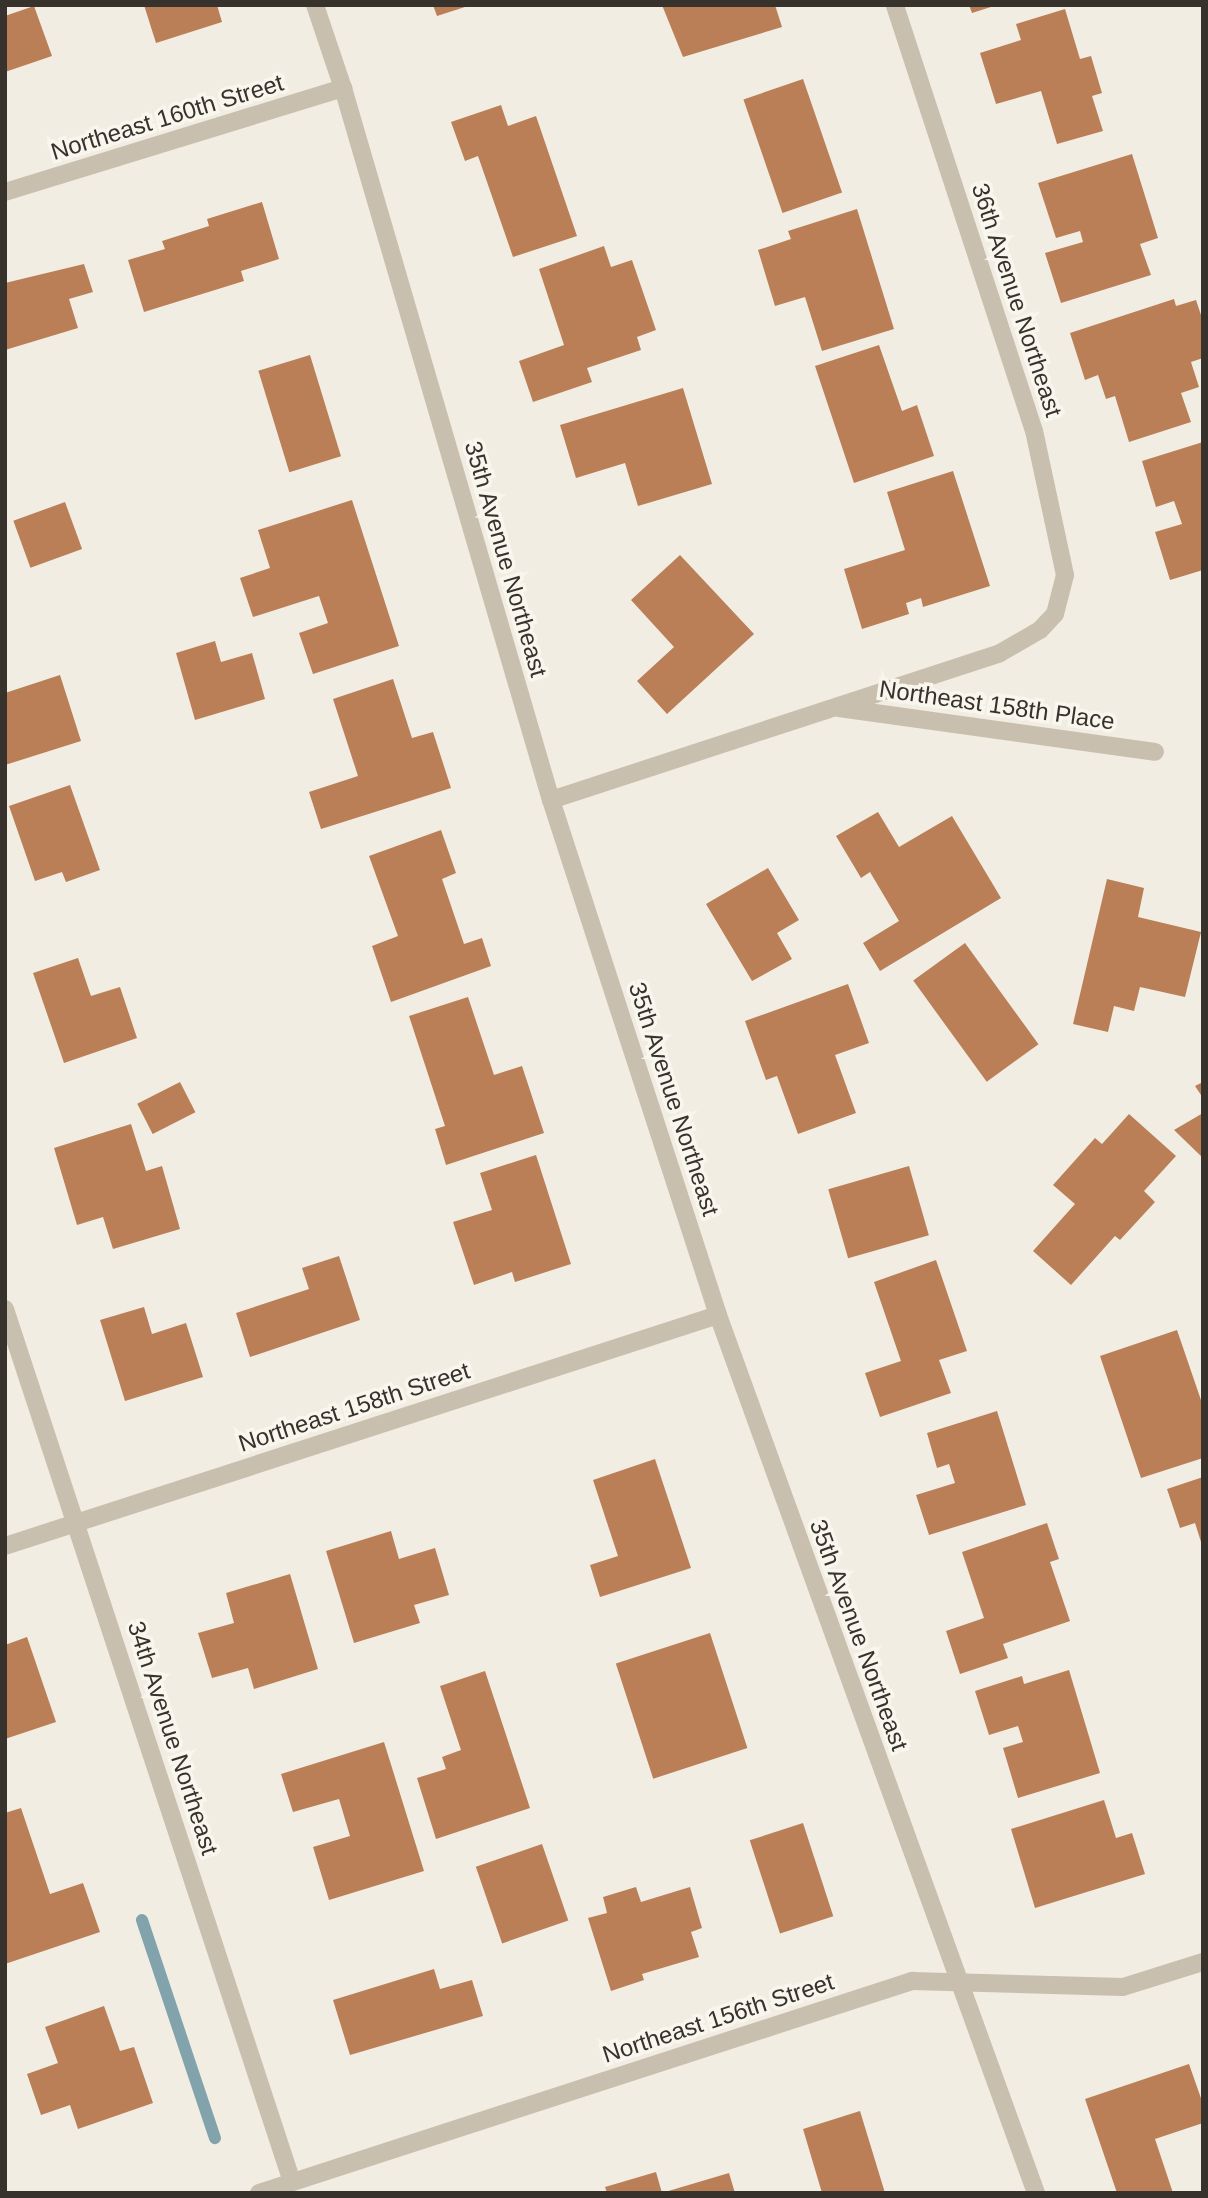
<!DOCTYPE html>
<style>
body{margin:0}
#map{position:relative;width:1208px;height:2198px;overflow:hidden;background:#f1ede2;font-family:Helvetica,sans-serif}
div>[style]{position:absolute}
.stream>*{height:12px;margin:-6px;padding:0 6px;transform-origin:6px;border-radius:6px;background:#83a3ac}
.building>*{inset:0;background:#ba7f57;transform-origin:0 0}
.street>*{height:18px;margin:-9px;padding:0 9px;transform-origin:9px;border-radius:9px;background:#c9bfae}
span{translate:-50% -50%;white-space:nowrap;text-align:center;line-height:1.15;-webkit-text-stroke:7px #f9f6ee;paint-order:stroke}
.street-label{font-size:24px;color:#38322c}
.frame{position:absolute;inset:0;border:7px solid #38322c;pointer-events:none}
</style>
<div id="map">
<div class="stream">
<i style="left:142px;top:1920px;width:230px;rotate:71.5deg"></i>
</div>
<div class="building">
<i style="clip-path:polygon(144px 5px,217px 5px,222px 22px,156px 43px)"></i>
<i style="clip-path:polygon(433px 5px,468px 5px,468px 6px,437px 16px)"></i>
<i style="clip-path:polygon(662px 5px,775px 5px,782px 27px,683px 57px)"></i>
<i style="clip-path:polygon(969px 5px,994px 5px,994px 6px,972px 13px)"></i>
<i style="clip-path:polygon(34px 6px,52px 56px,5px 72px,5px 16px)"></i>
<i style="clip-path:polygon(1065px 9px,1080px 59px,1091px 56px,1102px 93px,1092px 96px,1103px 131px,1057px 144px,1041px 91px,996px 104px,980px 53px,1021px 40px,1016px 24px)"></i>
<i style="left:803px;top:79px;width:120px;height:63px;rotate:71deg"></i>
<i style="clip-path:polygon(501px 105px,508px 126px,536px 116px,577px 236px,513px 257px,478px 156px,465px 161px,451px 122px)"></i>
<i style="clip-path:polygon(1132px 154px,1158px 238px,1140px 244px,1151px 275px,1061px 303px,1045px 253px,1083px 242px,1080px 231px,1056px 238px,1038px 183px)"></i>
<i style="clip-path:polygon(262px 202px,279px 259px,241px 271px,244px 281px,144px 312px,128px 260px,165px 249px,162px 241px,209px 226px,207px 219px)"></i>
<i style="clip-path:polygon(857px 209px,894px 329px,822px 351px,805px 297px,775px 306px,758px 250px,791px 239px,788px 231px)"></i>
<i style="clip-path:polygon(604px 246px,611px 267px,632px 260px,656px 330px,637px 337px,641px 350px,587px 368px,592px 382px,533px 402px,519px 361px,564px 345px,539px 269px)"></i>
<i style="clip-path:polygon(84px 264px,93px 292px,69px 299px,78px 328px,5px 350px,5px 283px)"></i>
<i style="clip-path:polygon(1174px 299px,1176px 306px,1196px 300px,1203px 321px,1203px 358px,1191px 362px,1199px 387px,1181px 393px,1191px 422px,1129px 442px,1115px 396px,1106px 399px,1098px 375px,1085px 380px,1070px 333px)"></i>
<i style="clip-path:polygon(879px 345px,902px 411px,917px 405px,934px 456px,854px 483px,815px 366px)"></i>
<i style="left:310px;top:355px;width:106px;height:54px;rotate:73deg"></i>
<i style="clip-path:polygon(683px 388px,712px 484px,638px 506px,625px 463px,576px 478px,560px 425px)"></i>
<i style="clip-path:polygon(1203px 442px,1203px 570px,1170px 580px,1155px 532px,1182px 524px,1174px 501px,1156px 507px,1142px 461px)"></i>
<i style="clip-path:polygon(953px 471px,990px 586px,923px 607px,921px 598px,906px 603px,909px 614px,862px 629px,844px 569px,905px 550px,887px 492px)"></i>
<i style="clip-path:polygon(352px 500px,399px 646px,313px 674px,299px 633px,328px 623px,319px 596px,253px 617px,240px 578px,270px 568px,258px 530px)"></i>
<i style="left:65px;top:502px;width:50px;height:55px;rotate:70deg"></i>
<i style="clip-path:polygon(680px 555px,754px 634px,667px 714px,637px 681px,674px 647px,631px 600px)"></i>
<i style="clip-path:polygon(215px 641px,221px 662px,252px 653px,265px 699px,195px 720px,176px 653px)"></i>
<i style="clip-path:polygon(60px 675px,81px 741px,5px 765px,5px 693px)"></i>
<i style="clip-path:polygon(393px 679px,412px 738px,433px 732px,451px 788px,321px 829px,309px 792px,358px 776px,333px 699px)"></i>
<i style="clip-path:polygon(70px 785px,100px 870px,66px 882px,62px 872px,35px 881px,9px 806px)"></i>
<i style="clip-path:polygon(878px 812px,899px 847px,952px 816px,1001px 898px,880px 971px,863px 943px,899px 921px,870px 872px,861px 878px,836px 836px)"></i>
<i style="clip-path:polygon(441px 830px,456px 873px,442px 879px,464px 944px,482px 938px,491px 966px,391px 1002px,372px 946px,398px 936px,369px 856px)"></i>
<i style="clip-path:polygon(768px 868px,799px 920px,777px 933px,792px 959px,752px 981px,706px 904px)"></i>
<i style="clip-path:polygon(1107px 879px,1144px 888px,1138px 917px,1201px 932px,1185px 997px,1140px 987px,1134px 1011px,1114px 1006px,1108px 1032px,1073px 1024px)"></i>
<i style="left:965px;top:943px;width:125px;height:64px;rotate:54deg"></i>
<i style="clip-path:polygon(78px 958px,91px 996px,120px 987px,137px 1038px,64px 1063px,33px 973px)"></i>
<i style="clip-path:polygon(848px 984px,869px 1043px,835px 1055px,856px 1113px,798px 1134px,777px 1076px,766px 1080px,745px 1021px)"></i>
<i style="clip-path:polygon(468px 997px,494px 1075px,522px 1066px,544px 1133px,446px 1165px,435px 1129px,445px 1126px,409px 1016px)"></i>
<i style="left:180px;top:1082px;width:34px;height:48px;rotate:63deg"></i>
<i style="clip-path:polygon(1203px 1082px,1203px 1098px,1195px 1086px)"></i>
<i style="clip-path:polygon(1203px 1113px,1203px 1158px,1174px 1130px)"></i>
<i style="clip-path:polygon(1129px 1114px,1176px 1156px,1144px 1191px,1155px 1202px,1120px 1240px,1115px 1236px,1071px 1285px,1033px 1251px,1075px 1204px,1053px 1185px,1095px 1138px,1102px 1144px)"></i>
<i style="clip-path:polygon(131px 1124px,146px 1171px,162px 1166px,180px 1229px,113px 1249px,103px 1217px,77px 1225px,54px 1148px)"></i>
<i style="clip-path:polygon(536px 1155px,571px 1264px,515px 1282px,512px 1272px,474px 1285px,453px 1222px,492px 1210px,480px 1173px)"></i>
<i style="left:909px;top:1166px;width:72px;height:84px;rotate:74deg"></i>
<i style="clip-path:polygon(339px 1256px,360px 1320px,250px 1357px,236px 1313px,309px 1289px,302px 1268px)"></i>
<i style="clip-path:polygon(936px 1260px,967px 1351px,939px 1360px,951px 1393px,880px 1417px,865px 1373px,901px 1361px,874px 1282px)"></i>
<i style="clip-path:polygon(144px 1307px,152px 1334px,186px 1323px,203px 1377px,125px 1401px,100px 1320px)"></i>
<i style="clip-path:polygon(1177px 1330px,1203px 1406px,1203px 1458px,1141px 1478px,1100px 1356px)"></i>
<i style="clip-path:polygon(997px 1411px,1026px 1505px,929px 1535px,916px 1495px,955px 1483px,949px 1464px,937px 1468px,927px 1433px)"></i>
<i style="clip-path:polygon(655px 1459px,691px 1568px,600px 1597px,590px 1565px,618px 1556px,593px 1480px)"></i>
<i style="clip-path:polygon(1203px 1477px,1203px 1545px,1202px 1545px,1195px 1523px,1180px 1528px,1167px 1489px)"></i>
<i style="clip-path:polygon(1047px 1523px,1059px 1559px,1050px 1562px,1070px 1621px,1003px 1644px,1008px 1658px,960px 1674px,946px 1631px,984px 1618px,962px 1552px)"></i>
<i style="clip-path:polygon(391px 1531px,399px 1559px,435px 1548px,449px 1595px,414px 1605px,420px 1623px,354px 1643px,326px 1551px)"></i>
<i style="clip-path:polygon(290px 1574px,318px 1669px,254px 1689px,248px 1668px,212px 1678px,198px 1633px,234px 1623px,226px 1593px)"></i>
<i style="left:710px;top:1633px;width:121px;height:99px;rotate:72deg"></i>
<i style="clip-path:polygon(27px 1637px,56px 1722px,5px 1739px,5px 1645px)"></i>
<i style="clip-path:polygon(1069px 1670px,1100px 1773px,1018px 1798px,1003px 1748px,1023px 1742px,1018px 1726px,989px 1735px,975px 1691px,1022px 1676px,1024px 1684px)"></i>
<i style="clip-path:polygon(485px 1671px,530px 1808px,436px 1839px,417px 1778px,446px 1769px,442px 1757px,461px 1750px,440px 1686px)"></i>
<i style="clip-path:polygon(384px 1742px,424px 1871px,329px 1900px,313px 1847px,350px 1836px,339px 1799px,293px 1812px,281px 1774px)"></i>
<i style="clip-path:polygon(1104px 1800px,1116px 1838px,1132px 1833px,1145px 1874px,1035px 1908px,1011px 1829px)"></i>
<i style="clip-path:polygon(21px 1808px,50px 1894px,83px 1883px,100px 1932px,5px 1964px,5px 1813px)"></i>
<i style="left:803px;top:1823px;width:98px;height:56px;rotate:72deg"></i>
<i style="left:542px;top:1844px;width:81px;height:70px;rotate:71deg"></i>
<i style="clip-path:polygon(636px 1887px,641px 1902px,690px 1887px,702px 1928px,691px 1932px,699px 1957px,642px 1974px,644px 1980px,611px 1991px,588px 1918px,607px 1913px,603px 1897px)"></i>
<i style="clip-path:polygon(434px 1969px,440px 1989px,472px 1980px,483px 2016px,350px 2055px,333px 2000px)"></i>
<i style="clip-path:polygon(104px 2006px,120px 2051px,134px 2047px,153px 2103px,78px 2129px,70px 2105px,41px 2115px,27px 2074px,58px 2063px,45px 2027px)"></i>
<i style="clip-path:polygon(1189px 2064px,1203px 2104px,1203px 2123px,1155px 2139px,1173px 2193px,1117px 2193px,1085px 2099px)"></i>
<i style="clip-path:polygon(860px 2111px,885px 2193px,822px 2193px,803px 2129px)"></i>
<i style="clip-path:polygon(656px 2172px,662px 2193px,607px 2193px,605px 2187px)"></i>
<i style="clip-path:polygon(729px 2173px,735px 2193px,665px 2193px,665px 2192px)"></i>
</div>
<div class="street">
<i style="left:315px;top:5px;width:88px;rotate:71.4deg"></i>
<i style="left:343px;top:88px;width:742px;rotate:73.72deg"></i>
<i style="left:551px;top:800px;width:541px;rotate:72.03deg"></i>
<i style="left:718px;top:1315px;width:934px;rotate:70.09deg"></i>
<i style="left:5px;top:192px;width:354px;rotate:-17.1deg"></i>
<i style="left:839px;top:708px;width:319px;rotate:7.9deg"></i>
<i style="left:551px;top:800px;width:472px;rotate:-18.1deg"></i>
<i style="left:1000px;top:653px;width:46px;rotate:-29.9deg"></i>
<i style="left:1040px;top:630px;width:22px;rotate:-47deg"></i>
<i style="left:1055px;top:614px;width:40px;rotate:-75.6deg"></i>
<i style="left:1065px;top:575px;width:147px;rotate:-102.1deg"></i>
<i style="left:1034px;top:431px;width:448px;rotate:-108.1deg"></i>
<i style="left:5px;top:1309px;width:919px;rotate:71.8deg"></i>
<i style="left:5px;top:1546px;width:749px;rotate:-17.95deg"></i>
<i style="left:259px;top:2193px;width:687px;rotate:-17.99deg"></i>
<i style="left:912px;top:1981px;width:211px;rotate:1.6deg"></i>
<i style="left:1123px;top:1987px;width:84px;rotate:-17.4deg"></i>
</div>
<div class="street-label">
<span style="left:167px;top:117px;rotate:-17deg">Northeast 160th Street</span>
<span style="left:1017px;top:300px;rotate:72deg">36th Avenue Northeast</span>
<span style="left:506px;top:559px;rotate:74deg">35th Avenue Northeast</span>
<span style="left:997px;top:705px;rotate:8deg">Northeast 158th Place</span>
<span style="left:674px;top:1099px;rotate:72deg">35th Avenue Northeast</span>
<span style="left:354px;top:1407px;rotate:-18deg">Northeast 158th Street</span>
<span style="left:859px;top:1635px;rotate:70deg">35th Avenue Northeast</span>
<span style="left:173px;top:1738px;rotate:72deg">34th Avenue Northeast</span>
<span style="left:718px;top:2018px;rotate:-18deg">Northeast 156th Street</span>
</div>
<div class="frame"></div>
</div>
